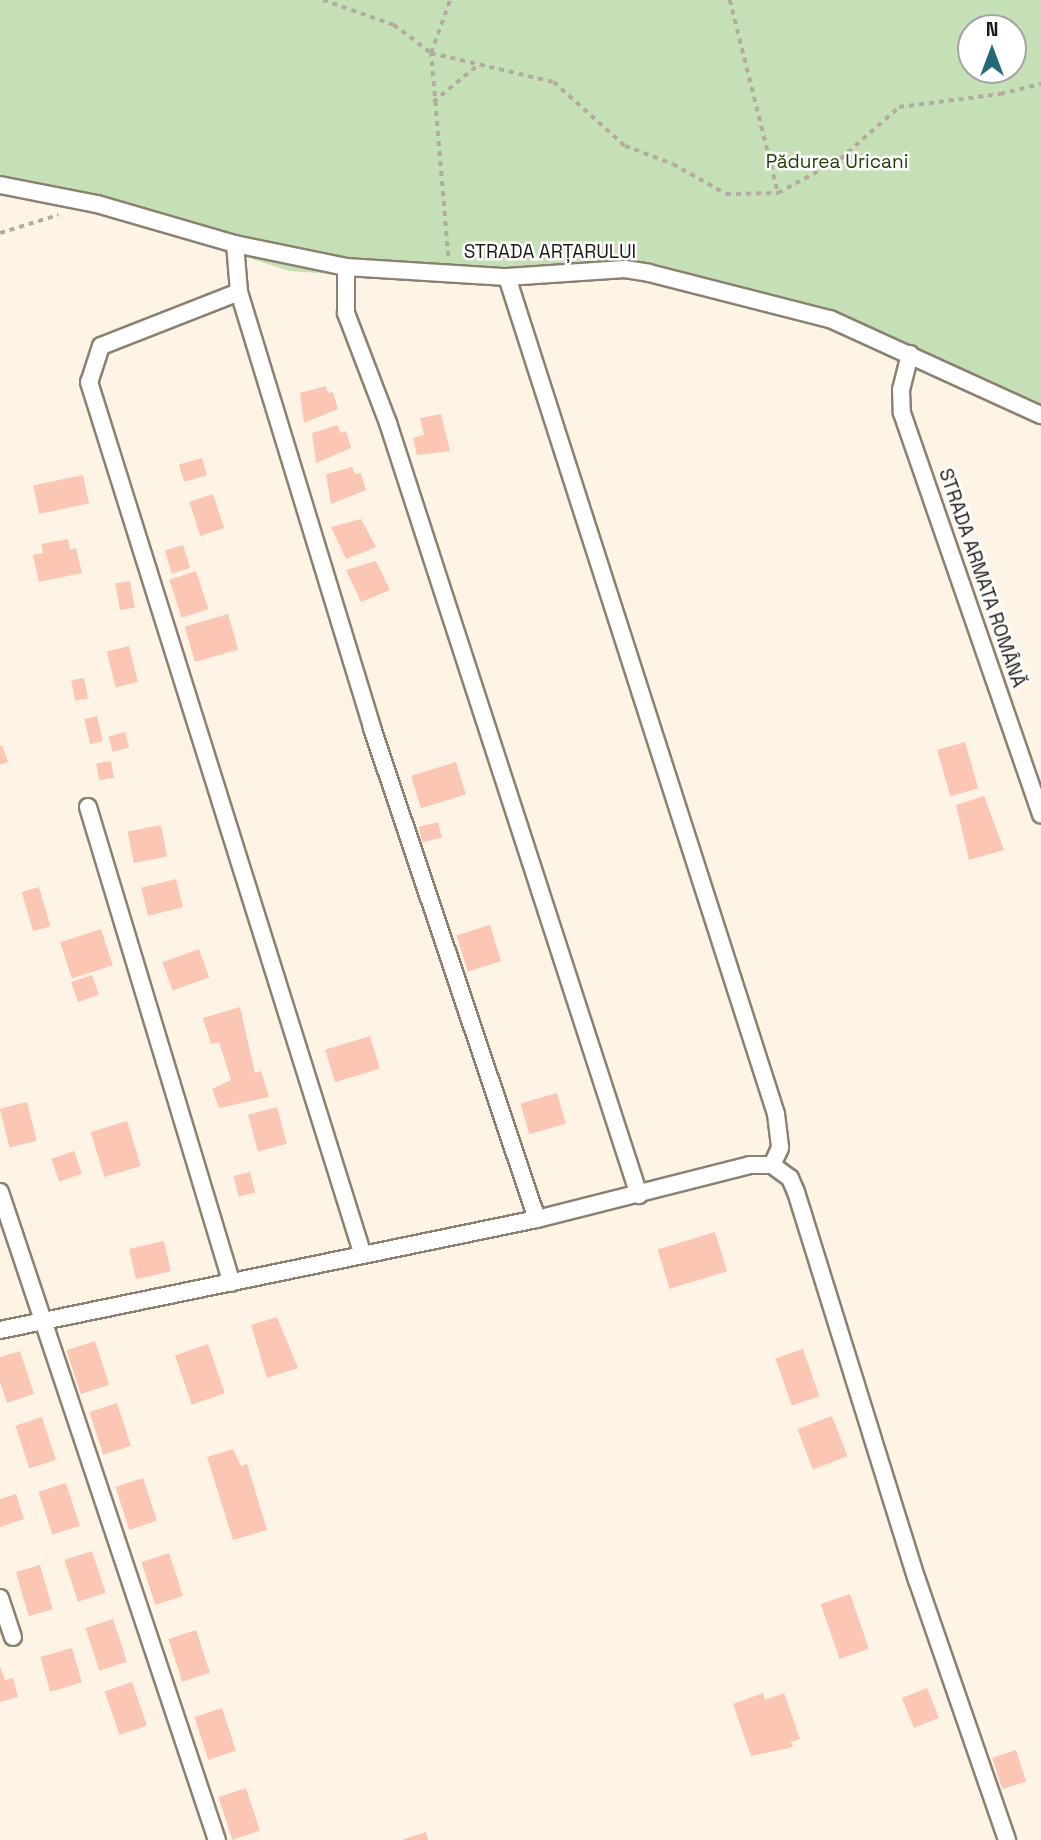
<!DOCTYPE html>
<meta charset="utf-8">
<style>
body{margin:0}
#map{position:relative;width:1041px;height:1840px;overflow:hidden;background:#fef4e6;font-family:"Space Grotesk",sans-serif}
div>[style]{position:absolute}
.green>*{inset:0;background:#c5e0b6}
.building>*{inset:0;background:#fbc6b4;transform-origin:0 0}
.path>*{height:3.5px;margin-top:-1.75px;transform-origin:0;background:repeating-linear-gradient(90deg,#b4aba0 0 5px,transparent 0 10px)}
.roads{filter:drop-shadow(2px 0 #8c8071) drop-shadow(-2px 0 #8c8071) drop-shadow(0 2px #8c8071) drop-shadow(0 -2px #8c8071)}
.street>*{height:16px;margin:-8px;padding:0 8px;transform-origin:8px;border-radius:8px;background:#fff}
span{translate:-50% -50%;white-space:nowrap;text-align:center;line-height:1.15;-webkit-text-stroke:5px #fff;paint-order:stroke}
.park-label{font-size:19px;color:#1d3f00}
.street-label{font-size:19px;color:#1e1913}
.north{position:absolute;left:957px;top:14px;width:70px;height:70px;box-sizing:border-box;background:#fff;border:2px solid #a5a3a1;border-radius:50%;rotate:0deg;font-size:19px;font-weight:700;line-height:28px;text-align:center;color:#1e1913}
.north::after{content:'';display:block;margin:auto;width:24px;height:32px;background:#226a76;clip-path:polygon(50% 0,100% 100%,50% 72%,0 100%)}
</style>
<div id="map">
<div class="green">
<i style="clip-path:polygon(evenodd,0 0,1041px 0,1041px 408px,912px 349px,626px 275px,498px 285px,289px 271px,0 177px,0 0,971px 28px,1013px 28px,1013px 70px,971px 70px,971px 28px)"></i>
</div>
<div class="building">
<i style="clip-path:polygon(326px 386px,328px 393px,333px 392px,338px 409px,304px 423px,300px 393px)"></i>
<i style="clip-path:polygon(441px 414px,450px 451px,417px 455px,413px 438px,424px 435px,420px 418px)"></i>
<i style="clip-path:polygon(338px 425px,340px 433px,346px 431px,351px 448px,316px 463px,312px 433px)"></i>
<i style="left:202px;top:458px;width:18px;height:24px;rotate:74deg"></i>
<i style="clip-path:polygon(352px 467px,355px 474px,361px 473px,366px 490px,331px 504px,326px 474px)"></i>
<i style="left:83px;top:475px;width:29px;height:51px;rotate:78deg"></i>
<i style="left:213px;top:494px;width:36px;height:25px;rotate:72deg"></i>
<i style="clip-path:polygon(361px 519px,376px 547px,346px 559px,331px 527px)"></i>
<i style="clip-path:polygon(68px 539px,70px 550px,76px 548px,82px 573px,39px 582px,33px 555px,43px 553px,41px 544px)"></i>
<i style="left:183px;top:545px;width:24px;height:19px;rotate:73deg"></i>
<i style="clip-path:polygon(376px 561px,390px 590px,361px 602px,346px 570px)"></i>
<i style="left:196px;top:571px;width:40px;height:28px;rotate:72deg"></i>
<i style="left:130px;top:581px;width:27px;height:15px;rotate:80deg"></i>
<i style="left:228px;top:614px;width:37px;height:45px;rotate:74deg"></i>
<i style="left:129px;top:646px;width:37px;height:23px;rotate:76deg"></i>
<i style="left:84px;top:678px;width:21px;height:13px;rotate:79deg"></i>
<i style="left:97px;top:716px;width:26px;height:13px;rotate:77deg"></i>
<i style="left:125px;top:732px;width:16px;height:17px;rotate:75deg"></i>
<i style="left:965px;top:742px;width:48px;height:29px;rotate:74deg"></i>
<i style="clip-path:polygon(2px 745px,8px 762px,0 765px,0 746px)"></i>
<i style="left:111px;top:761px;width:17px;height:15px;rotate:80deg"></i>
<i style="left:456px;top:762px;width:34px;height:47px;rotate:73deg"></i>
<i style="clip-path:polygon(984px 796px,1004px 850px,969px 860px,956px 805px)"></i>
<i style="left:438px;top:822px;width:16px;height:20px;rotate:76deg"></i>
<i style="left:161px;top:825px;width:32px;height:34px;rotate:79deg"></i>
<i style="left:176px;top:879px;width:29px;height:36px;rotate:76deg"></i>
<i style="left:39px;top:887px;width:41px;height:18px;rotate:74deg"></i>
<i style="left:490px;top:925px;width:38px;height:35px;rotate:73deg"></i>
<i style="left:101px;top:929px;width:38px;height:43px;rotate:72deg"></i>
<i style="left:199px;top:949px;width:30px;height:39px;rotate:70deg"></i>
<i style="left:92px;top:975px;width:21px;height:22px;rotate:71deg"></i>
<i style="clip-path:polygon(240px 1007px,255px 1073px,261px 1071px,269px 1097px,219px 1108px,212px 1089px,231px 1080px,219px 1042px,211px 1044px,203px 1018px)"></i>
<i style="left:370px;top:1036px;width:34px;height:47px;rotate:73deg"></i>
<i style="left:557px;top:1093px;width:32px;height:38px;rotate:74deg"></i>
<i style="left:27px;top:1102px;width:40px;height:28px;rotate:76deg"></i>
<i style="left:277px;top:1107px;width:38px;height:30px;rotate:75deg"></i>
<i style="left:127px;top:1121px;width:47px;height:38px;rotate:73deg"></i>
<i style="left:74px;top:1151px;width:24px;height:24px;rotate:71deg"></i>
<i style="left:250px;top:1172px;width:21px;height:17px;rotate:76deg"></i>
<i style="left:715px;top:1232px;width:41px;height:60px;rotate:73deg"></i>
<i style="left:164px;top:1241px;width:31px;height:36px;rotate:77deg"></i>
<i style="clip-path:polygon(277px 1317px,298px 1368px,267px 1378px,251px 1325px)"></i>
<i style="left:95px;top:1341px;width:46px;height:30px;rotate:72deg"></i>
<i style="left:208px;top:1344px;width:52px;height:35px;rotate:71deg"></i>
<i style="left:803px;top:1349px;width:50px;height:29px;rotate:71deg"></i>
<i style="clip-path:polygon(20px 1351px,34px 1394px,7px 1403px,0 1382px,0 1357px)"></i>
<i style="left:117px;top:1403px;width:45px;height:29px;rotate:72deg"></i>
<i style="left:832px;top:1416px;width:43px;height:37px;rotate:69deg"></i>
<i style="left:42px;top:1417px;width:45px;height:28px;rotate:72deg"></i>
<i style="clip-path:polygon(233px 1449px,241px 1466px,247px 1464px,267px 1530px,233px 1540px,207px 1457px)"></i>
<i style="left:143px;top:1478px;width:45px;height:29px;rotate:72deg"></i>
<i style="left:66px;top:1483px;width:45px;height:29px;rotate:72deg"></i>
<i style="clip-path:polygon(16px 1494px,24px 1519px,0 1527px,0 1499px)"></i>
<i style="left:92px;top:1551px;width:44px;height:29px;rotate:72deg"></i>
<i style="left:169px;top:1553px;width:45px;height:29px;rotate:72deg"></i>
<i style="left:40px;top:1565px;width:46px;height:25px;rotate:74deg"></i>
<i style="left:850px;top:1594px;width:58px;height:31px;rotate:71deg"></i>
<i style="left:113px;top:1619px;width:45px;height:29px;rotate:72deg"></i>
<i style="left:196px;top:1630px;width:45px;height:29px;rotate:72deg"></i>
<i style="left:72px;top:1648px;width:36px;height:33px;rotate:74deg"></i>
<i style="clip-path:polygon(0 1666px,5px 1680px,13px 1678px,18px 1697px,0 1702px)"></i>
<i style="left:132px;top:1682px;width:46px;height:29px;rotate:71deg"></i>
<i style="left:927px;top:1688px;width:32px;height:27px;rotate:68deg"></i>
<i style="clip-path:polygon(763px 1693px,765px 1700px,784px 1693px,800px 1739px,791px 1742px,793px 1747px,751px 1756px,733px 1704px)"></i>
<i style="left:222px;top:1708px;width:45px;height:29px;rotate:72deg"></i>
<i style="left:1016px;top:1750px;width:33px;height:25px;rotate:72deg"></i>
<i style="left:246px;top:1788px;width:45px;height:29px;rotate:72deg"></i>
<i style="clip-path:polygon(426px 1832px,428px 1840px,404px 1840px,404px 1839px)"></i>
</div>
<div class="path">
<i style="left:323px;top:0;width:75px;rotate:19.4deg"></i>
<i style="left:394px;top:25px;width:46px;rotate:37.1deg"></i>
<i style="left:431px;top:53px;width:126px;rotate:13.3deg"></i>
<i style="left:554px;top:82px;width:96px;rotate:42deg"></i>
<i style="left:625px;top:146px;width:51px;rotate:20.6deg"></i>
<i style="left:673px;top:164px;width:61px;rotate:29.5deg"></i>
<i style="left:726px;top:194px;width:52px;rotate:-1.1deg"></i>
<i style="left:778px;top:193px;width:71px;rotate:-28.7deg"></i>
<i style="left:840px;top:159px;width:79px;rotate:-41.4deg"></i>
<i style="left:899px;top:107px;width:102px;rotate:-7.3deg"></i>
<i style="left:1000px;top:94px;width:42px;rotate:-13.7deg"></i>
<i style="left:730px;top:0;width:199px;rotate:76deg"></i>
<i style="left:433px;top:102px;width:60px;rotate:-39.6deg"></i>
<i style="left:0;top:233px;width:61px;rotate:-17.2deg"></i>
<i style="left:448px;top:256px;width:204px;rotate:-94.8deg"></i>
<i style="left:431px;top:53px;width:56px;rotate:-70.3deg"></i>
</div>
<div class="roads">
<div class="street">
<i style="left:0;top:185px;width:99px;rotate:11.1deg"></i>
<i style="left:97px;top:204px;width:144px;rotate:16.2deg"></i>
<i style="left:235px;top:244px;width:113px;rotate:11.7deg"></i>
<i style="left:346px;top:267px;width:161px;rotate:3.6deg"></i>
<i style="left:507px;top:277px;width:118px;rotate:-3.9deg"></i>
<i style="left:625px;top:269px;width:24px;rotate:9deg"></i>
<i style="left:649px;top:273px;width:187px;rotate:14.3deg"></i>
<i style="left:830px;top:319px;width:232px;rotate:24.5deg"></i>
<i style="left:235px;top:244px;width:48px;rotate:85.2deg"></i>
<i style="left:239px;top:292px;width:148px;rotate:158.6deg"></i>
<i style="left:101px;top:346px;width:38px;rotate:108deg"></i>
<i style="left:89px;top:382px;width:915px;rotate:72.58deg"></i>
<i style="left:346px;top:267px;width:46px;rotate:90deg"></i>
<i style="left:346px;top:313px;width:118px;rotate:69.1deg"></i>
<i style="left:388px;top:423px;width:812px;rotate:71.99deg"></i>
<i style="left:507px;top:277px;width:879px;rotate:72.18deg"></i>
<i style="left:776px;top:1114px;width:34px;rotate:83deg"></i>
<i style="left:780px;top:1148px;width:19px;rotate:115deg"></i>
<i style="left:239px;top:292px;width:456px;rotate:73deg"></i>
<i style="left:372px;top:728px;width:518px;rotate:71.43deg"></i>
<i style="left:910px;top:354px;width:36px;rotate:104deg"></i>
<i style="left:901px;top:389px;width:24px;rotate:88deg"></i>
<i style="left:902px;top:413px;width:425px;rotate:70.9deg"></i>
<i style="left:88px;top:807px;width:497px;rotate:73.2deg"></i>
<i style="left:0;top:1192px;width:683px;rotate:71.49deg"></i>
<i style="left:0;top:1330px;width:548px;rotate:-11.68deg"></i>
<i style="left:537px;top:1219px;width:220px;rotate:-14.2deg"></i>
<i style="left:750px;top:1165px;width:22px"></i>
<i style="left:772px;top:1165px;width:22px;rotate:36deg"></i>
<i style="left:790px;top:1178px;width:15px;rotate:67deg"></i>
<i style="left:796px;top:1192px;width:406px;rotate:72.7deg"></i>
<i style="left:917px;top:1580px;width:275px;rotate:70.9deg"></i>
<i style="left:0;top:1598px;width:41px;rotate:71.6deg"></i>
</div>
</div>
<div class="park-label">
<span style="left:837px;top:162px">Pădurea Uricani</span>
</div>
<div class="street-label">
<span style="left:550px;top:252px">STRADA ARȚARULUI</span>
<span style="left:982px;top:578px;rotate:71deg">STRADA ARMATA ROMÂNĂ</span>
</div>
<div class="north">N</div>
</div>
